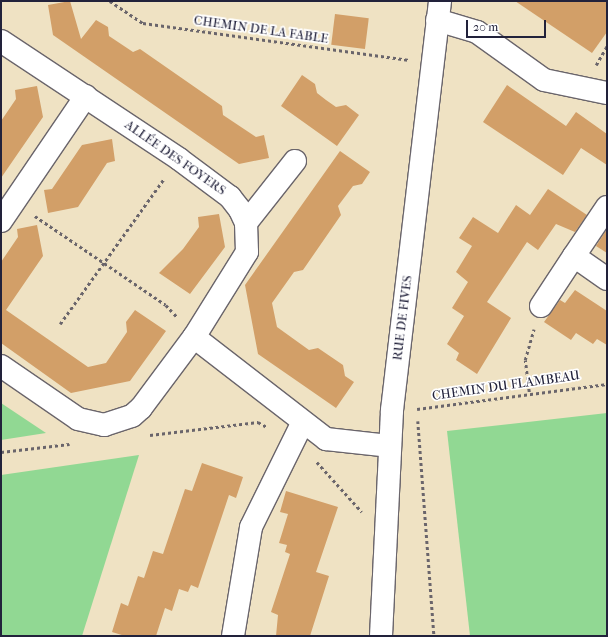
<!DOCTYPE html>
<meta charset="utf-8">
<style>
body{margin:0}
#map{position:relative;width:608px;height:637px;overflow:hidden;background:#efe2c3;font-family:"IM FELL French Canon",serif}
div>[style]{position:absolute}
.green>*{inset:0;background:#91d893}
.building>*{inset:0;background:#d29f68;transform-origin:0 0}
.path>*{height:2.5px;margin-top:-1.25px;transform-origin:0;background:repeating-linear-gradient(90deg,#6a656b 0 3px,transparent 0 6px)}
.roads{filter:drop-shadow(1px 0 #6a656b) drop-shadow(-1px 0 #6a656b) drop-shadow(0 1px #6a656b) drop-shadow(0 -1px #6a656b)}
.minor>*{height:22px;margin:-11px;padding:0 11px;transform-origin:11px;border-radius:11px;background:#fff}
span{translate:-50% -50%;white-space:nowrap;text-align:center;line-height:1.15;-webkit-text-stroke:3.5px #fff;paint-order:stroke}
.street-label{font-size:13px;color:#22223b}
.frame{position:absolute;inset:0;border:2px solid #22223b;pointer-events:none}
.scale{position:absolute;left:466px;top:20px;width:80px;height:18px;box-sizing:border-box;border:2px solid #22223b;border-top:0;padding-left:5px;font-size:12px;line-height:14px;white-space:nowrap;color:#22223b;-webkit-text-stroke:3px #fff;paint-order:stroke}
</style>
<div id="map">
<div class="green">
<i style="clip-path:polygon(1px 403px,46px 433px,1px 440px)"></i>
<i style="clip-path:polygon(607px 413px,607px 636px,470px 636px,447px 431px)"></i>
<i style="clip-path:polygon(139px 455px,82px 636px,1px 636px,1px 475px)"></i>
</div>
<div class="building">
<i style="clip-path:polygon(70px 1px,81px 39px,96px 20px,108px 27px,109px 36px,133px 52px,140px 49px,222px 106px,223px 115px,256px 137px,264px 135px,269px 158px,239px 164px,53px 35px,48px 5px)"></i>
<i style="clip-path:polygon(515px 1px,607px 1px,607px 32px,592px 53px)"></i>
<i style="left:335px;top:14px;width:34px;height:31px;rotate:7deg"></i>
<i style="clip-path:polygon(302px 75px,315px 84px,317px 93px,326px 100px,336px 107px,346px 105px,359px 115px,337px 146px,281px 106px)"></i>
<i style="clip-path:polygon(507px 85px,566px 126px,576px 112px,607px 134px,607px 165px,581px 148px,563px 175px,483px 122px)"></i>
<i style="clip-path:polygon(37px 86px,43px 117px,1px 178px,1px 121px,16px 99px,15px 90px)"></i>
<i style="clip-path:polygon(112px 139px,115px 161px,107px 163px,78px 207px,48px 213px,44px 190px,52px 189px,82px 145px)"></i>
<i style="clip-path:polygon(340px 151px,370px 172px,362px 184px,353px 186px,338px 206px,341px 215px,303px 270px,294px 272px,272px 303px,277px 327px,309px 350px,318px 348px,343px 365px,345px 376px,354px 382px,336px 408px,258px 354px,245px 285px)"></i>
<i style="clip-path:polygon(548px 189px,587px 215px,575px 232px,556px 224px,538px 250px,527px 242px,487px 302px,511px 318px,477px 374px,456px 360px,459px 353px,447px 344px,464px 316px,452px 308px,468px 282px,456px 272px,472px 246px,459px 238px,473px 217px,498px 233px,516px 205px,530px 215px)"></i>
<i style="clip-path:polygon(219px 214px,225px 247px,190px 294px,159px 273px,183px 249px,199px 227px,198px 217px)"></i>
<i style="clip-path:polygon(37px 225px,43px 256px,6px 310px,88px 367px,106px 363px,127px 332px,126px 322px,135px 310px,166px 331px,130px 381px,71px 393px,1px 343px,1px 262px,18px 237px,17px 229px)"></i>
<i style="clip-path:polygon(607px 229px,607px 253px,596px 246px)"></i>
<i style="clip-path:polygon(575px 290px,607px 311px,607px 345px,597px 339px,593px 344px,576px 333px,571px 340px,544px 322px,560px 300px,565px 303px)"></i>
<i style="clip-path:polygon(202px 463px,243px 477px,236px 498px,229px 495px,198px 588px,191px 585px,188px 592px,179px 589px,172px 611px,165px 608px,156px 636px,125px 636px,112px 632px,121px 603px,128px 606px,138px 576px,144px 578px,153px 551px,163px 554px,185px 489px,192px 491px)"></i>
<i style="clip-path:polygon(286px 491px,338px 507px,316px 572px,329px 576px,310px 636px,276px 636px,278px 615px,271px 612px,290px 554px,285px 552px,287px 545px,279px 543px,288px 514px,280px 512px)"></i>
</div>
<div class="path">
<i style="left:110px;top:1px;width:40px;rotate:34deg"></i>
<i style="left:143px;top:23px;width:269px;rotate:7.9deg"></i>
<i style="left:596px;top:65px;width:22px;rotate:-60deg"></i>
<i style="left:35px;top:216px;width:158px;rotate:34.2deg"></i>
<i style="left:166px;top:305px;width:16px;rotate:47deg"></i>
<i style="left:60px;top:324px;width:178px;rotate:-54.4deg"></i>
<i style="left:529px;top:392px;width:32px;rotate:-97deg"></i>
<i style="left:525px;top:360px;width:32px;rotate:-74deg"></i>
<i style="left:417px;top:409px;width:192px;rotate:-7.5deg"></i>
<i style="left:418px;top:421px;width:216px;rotate:85.7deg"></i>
<i style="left:150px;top:435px;width:109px;rotate:-6.9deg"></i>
<i style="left:258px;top:422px;width:10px;rotate:29deg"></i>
<i style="left:1px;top:452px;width:69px;rotate:-6.6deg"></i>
<i style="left:317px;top:462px;width:67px;rotate:48deg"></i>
</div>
<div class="roads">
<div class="minor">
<i style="left:437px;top:20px;width:42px;rotate:16.7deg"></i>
<i style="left:477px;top:32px;width:82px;rotate:35.6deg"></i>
<i style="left:544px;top:80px;width:64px;rotate:11.7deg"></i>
<i style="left:1px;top:41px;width:214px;rotate:33.5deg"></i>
<i style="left:179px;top:159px;width:64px;rotate:36.7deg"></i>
<i style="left:230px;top:197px;width:16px;rotate:52deg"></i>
<i style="left:240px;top:210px;width:14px;rotate:65deg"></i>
<i style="left:246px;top:223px;width:29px;rotate:88deg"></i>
<i style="left:247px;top:252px;width:100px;rotate:121.9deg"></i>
<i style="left:607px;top:207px;width:59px;rotate:124deg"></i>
<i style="left:574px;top:256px;width:40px;rotate:34.9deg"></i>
<i style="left:1px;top:221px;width:151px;rotate:-55.8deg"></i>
<i style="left:246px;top:223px;width:79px;rotate:-51.7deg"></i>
<i style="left:541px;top:306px;width:60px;rotate:-56.6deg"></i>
<i style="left:1px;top:366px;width:93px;rotate:34.5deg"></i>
<i style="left:78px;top:419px;width:27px;rotate:13deg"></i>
<i style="left:104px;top:425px;width:29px;rotate:-18deg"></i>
<i style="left:132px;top:416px;width:12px;rotate:-42deg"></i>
<i style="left:141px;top:408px;width:89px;rotate:-53.3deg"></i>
<i style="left:194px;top:337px;width:167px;rotate:37.7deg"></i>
<i style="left:326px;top:439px;width:63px;rotate:6.3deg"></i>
<i style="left:233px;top:636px;width:110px;rotate:-80.6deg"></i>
<i style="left:251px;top:527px;width:115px;rotate:-63.7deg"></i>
<i style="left:381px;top:636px;width:226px;rotate:-87.2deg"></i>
<i style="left:392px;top:410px;width:412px;rotate:-83.3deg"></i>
</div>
</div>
<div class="street-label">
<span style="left:261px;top:30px;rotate:8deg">CHEMIN DE LA FABLE</span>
<span style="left:175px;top:158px;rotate:35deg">ALLÉE DES FOYERS</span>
<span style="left:403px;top:318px;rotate:-83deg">RUE DE FIVES</span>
<span style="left:506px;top:386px;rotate:-8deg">CHEMIN DU FLAMBEAU</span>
</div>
<div class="frame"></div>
<div class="scale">20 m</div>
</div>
